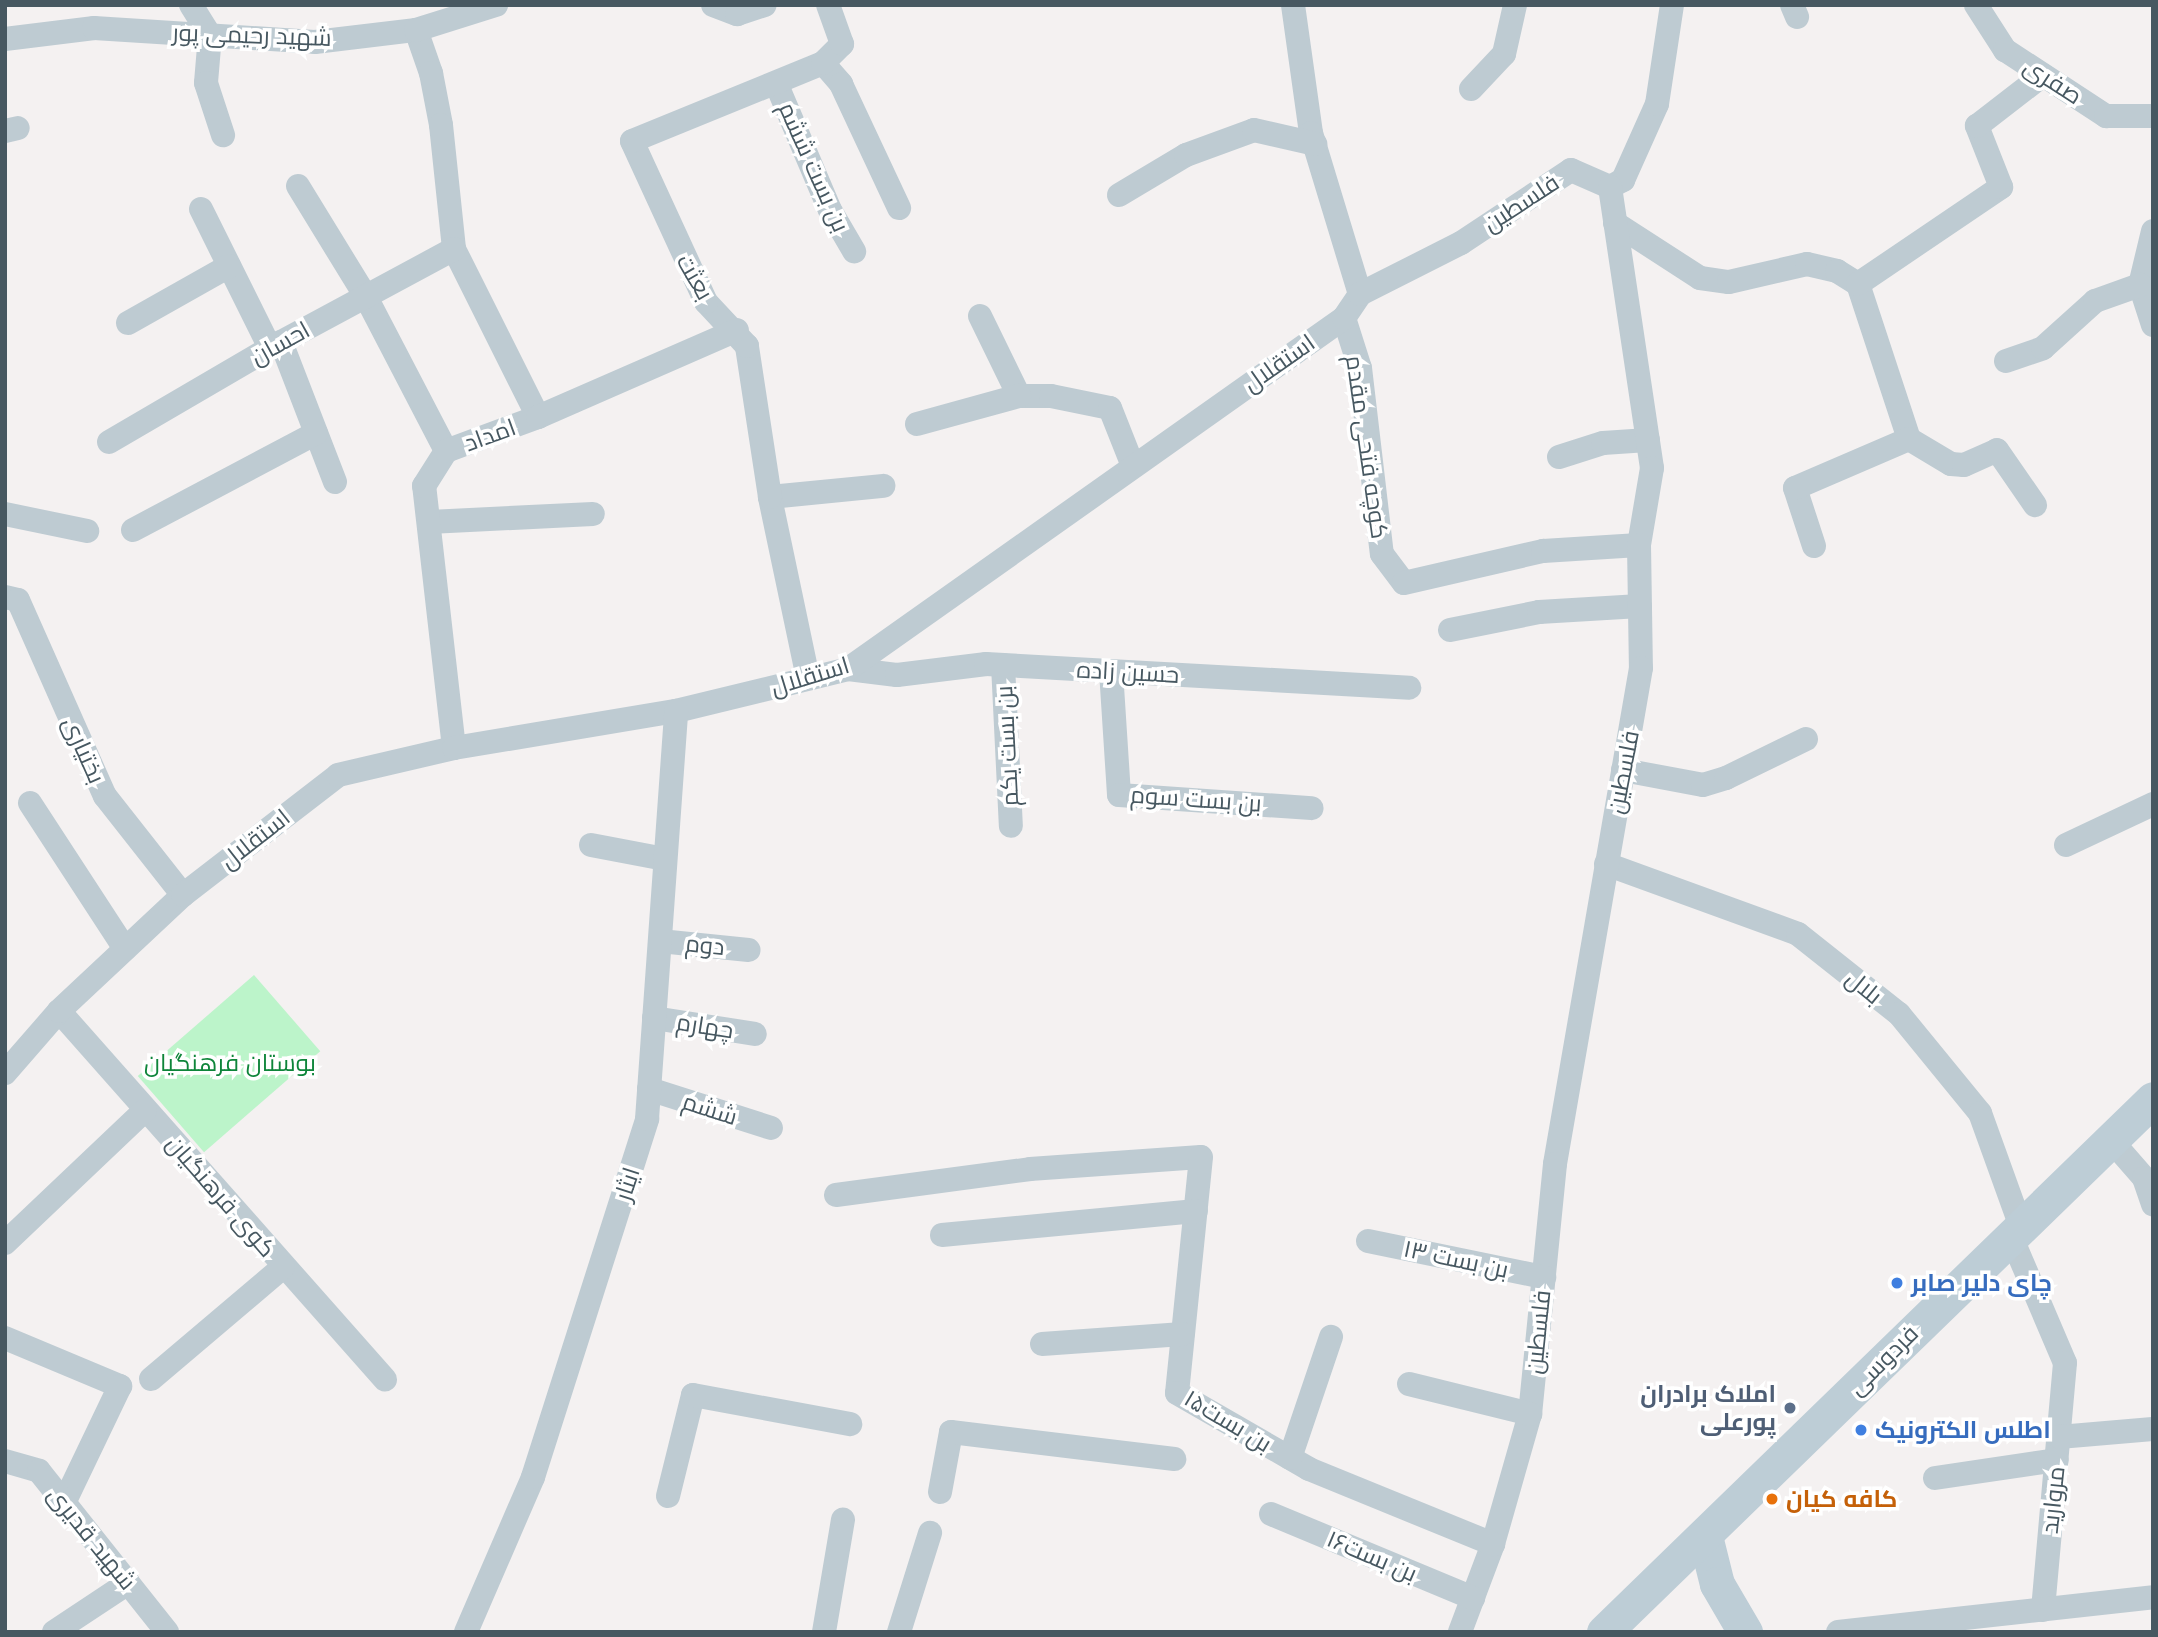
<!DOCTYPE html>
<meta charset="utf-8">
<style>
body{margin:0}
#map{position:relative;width:2158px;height:1637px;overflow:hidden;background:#f4f1f1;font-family:Quicksand,Cairo,sans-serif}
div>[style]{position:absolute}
.green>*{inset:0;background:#bcf4ca;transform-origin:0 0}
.street>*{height:24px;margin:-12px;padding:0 12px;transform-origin:12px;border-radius:12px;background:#becbd2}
.secondary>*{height:35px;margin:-17.5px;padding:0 17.5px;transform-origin:17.5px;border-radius:17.5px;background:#bdcdd6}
.dots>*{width:19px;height:19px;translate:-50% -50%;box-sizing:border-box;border:4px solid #fff;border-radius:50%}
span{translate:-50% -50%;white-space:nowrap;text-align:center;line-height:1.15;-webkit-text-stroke:7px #fff;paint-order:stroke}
.street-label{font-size:24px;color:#475861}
.park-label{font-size:24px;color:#0e853a}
.shop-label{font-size:24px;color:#366cbe;font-weight:700}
.left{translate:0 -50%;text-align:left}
.service-label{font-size:24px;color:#4e5e75;font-weight:700}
.right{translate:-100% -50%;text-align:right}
.food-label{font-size:24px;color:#c56008;font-weight:700}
.frame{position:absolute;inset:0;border:7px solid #475861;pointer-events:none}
</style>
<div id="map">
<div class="green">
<i style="left:254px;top:975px;width:101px;height:154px;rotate:49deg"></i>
</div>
<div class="street">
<i style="left:191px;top:5px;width:36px;rotate:58deg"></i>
<i style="left:210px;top:35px;width:48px;rotate:94.8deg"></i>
<i style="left:206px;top:83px;width:55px;rotate:71.9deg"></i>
<i style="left:713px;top:5px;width:26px;rotate:21deg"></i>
<i style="left:737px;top:14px;width:29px;rotate:-18deg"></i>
<i style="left:1293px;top:5px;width:129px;rotate:82deg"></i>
<i style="left:1311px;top:133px;width:168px;rotate:73.1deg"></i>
<i style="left:1792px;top:5px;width:13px;rotate:67deg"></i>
<i style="left:1976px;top:5px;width:54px;rotate:57.2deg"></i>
<i style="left:2005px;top:50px;width:121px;rotate:33.2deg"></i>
<i style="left:2106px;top:116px;width:47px"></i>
<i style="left:416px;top:30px;width:46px;rotate:70.8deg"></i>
<i style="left:431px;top:73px;width:53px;rotate:79.1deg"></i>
<i style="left:441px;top:125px;width:125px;rotate:84deg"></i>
<i style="left:454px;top:249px;width:188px;rotate:63.4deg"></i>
<i style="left:5px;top:39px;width:90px;rotate:-7deg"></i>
<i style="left:94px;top:28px;width:221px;rotate:3.6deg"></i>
<i style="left:315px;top:42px;width:102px;rotate:-6.8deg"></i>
<i style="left:416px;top:30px;width:84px;rotate:-17.4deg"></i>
<i style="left:823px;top:63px;width:28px;rotate:49deg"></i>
<i style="left:841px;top:84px;width:137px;rotate:64.9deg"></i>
<i style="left:776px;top:83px;width:138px;rotate:67deg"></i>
<i style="left:830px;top:210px;width:48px;rotate:59.7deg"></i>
<i style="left:1471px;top:89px;width:48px;rotate:-46.7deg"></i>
<i style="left:1504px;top:54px;width:50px;rotate:-77.3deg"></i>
<i style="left:5px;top:131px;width:13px;rotate:-13deg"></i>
<i style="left:298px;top:186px;width:130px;rotate:58.5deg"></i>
<i style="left:366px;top:297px;width:174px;rotate:62.5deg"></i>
<i style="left:1610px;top:187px;width:15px;rotate:-28deg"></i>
<i style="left:1623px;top:180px;width:83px;rotate:-65.9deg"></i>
<i style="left:1657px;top:104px;width:100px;rotate:-81.4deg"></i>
<i style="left:1119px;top:195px;width:78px;rotate:-30.8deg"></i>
<i style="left:1186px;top:155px;width:72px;rotate:-20.2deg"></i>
<i style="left:1254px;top:130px;width:63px;rotate:12.9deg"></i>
<i style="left:201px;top:209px;width:155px;rotate:63.6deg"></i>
<i style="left:1615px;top:223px;width:101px;rotate:32.9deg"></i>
<i style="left:1700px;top:278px;width:29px;rotate:8deg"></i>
<i style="left:1729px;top:282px;width:80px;rotate:-13deg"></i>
<i style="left:1807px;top:264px;width:31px;rotate:13deg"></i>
<i style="left:1837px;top:271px;width:25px;rotate:32deg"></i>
<i style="left:1858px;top:284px;width:163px;rotate:71.8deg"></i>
<i style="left:1909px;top:439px;width:49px;rotate:30.8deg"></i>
<i style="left:1951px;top:464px;width:13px;rotate:4deg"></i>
<i style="left:1964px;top:465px;width:36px;rotate:-24deg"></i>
<i style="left:1997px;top:450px;width:67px;rotate:55.4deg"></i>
<i style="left:2153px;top:231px;width:56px;rotate:103.5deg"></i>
<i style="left:2140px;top:285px;width:42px;rotate:72deg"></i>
<i style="left:1858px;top:284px;width:173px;rotate:-34.1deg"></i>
<i style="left:2001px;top:187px;width:66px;rotate:-111.5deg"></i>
<i style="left:1977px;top:126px;width:83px;rotate:-37.7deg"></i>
<i style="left:980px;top:316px;width:89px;rotate:64deg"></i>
<i style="left:1019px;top:396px;width:32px"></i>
<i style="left:1051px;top:396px;width:60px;rotate:11.5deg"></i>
<i style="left:1110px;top:408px;width:62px;rotate:68.4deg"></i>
<i style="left:1344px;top:318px;width:52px;rotate:72.3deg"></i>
<i style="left:1360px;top:368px;width:187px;rotate:83.3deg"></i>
<i style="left:1382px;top:554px;width:36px;rotate:53deg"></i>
<i style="left:1404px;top:583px;width:143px;rotate:-13deg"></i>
<i style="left:1543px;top:551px;width:96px;rotate:-3.6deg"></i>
<i style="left:128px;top:323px;width:116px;rotate:-29.4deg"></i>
<i style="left:281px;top:342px;width:150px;rotate:68.9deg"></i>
<i style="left:2006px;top:361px;width:39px;rotate:-19deg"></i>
<i style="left:2043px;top:348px;width:70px;rotate:-42.1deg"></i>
<i style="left:2095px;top:301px;width:48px;rotate:-19.6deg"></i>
<i style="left:917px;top:424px;width:106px;rotate:-15.4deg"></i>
<i style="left:109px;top:442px;width:186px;rotate:-30.3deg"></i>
<i style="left:270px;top:348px;width:209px;rotate:-28.3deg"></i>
<i style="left:1559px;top:457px;width:46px;rotate:-17.7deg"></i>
<i style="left:1603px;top:443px;width:45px;rotate:-3.8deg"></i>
<i style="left:770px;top:497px;width:114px;rotate:-5.6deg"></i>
<i style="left:5px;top:514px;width:84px;rotate:11.7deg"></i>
<i style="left:429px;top:522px;width:164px;rotate:-2.8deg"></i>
<i style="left:133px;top:530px;width:207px;rotate:-27.9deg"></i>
<i style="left:1814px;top:546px;width:61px;rotate:-108.1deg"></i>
<i style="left:1795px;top:488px;width:124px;rotate:-23.3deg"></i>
<i style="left:5px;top:597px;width:13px;rotate:13deg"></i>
<i style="left:18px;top:600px;width:214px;rotate:66.1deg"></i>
<i style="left:105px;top:796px;width:126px;rotate:51.8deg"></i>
<i style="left:1450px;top:630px;width:91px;rotate:-11.4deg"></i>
<i style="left:1539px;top:612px;width:101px;rotate:-3.4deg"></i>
<i style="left:1003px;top:665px;width:161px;rotate:87.2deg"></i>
<i style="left:848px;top:669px;width:49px;rotate:7deg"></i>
<i style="left:897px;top:675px;width:90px;rotate:-7deg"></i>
<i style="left:986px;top:664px;width:424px;rotate:3.2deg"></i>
<i style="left:1111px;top:671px;width:124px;rotate:86.3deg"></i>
<i style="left:1119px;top:795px;width:193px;rotate:3.9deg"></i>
<i style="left:808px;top:678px;width:185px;rotate:-101.9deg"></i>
<i style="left:770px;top:497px;width:153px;rotate:-98.7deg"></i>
<i style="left:747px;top:346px;width:60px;rotate:-133deg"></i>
<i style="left:706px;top:302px;width:177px;rotate:-114.7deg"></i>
<i style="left:632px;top:141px;width:206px;rotate:-22.2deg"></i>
<i style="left:823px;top:63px;width:27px;rotate:-45deg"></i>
<i style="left:842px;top:44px;width:41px;rotate:-109.7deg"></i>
<i style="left:454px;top:748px;width:264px;rotate:-96.5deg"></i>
<i style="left:424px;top:486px;width:41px;rotate:-57.8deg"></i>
<i style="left:446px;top:451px;width:98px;rotate:-20.3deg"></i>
<i style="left:538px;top:417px;width:217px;rotate:-23.6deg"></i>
<i style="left:1623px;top:770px;width:81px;rotate:10.6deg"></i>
<i style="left:1703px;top:785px;width:24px;rotate:-17deg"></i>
<i style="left:1726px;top:778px;width:89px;rotate:-26deg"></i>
<i style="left:30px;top:803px;width:174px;rotate:56.9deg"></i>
<i style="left:591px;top:845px;width:75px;rotate:10.7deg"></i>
<i style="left:2066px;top:845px;width:96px;rotate:-25.2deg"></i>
<i style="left:1606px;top:864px;width:204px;rotate:20deg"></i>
<i style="left:1798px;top:934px;width:129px;rotate:38.4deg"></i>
<i style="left:1899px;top:1014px;width:128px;rotate:50.7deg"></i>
<i style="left:1980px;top:1113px;width:118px;rotate:70.2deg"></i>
<i style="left:660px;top:941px;width:89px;rotate:5.8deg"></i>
<i style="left:59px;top:1011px;width:492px;rotate:48.5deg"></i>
<i style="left:654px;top:1018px;width:102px;rotate:9deg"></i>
<i style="left:5px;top:1073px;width:82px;rotate:-48.9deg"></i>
<i style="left:59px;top:1011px;width:170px;rotate:-43.1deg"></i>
<i style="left:183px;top:895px;width:196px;rotate:-37.7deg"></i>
<i style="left:338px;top:775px;width:119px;rotate:-13.1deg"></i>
<i style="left:454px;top:748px;width:225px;rotate:-9.5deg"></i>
<i style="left:676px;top:711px;width:177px;rotate:-13.7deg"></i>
<i style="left:848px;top:669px;width:608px;rotate:-35.29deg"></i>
<i style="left:1344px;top:318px;width:29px;rotate:-56deg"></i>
<i style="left:1360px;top:294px;width:113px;rotate:-26.8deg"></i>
<i style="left:1461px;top:243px;width:132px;rotate:-33.6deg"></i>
<i style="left:1571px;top:170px;width:43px;rotate:23.6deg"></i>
<i style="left:1610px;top:187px;width:284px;rotate:81.5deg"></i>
<i style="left:1652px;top:468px;width:78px;rotate:99.6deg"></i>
<i style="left:1639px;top:545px;width:123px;rotate:89.1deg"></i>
<i style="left:1641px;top:668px;width:503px;rotate:99.84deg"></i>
<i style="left:1555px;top:1164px;width:251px;rotate:95.7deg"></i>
<i style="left:1530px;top:1414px;width:135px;rotate:105.9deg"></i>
<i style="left:1493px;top:1544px;width:94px;rotate:110.6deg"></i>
<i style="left:649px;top:1089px;width:128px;rotate:17.7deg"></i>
<i style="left:2110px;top:1139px;width:52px;rotate:48.9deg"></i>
<i style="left:2144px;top:1178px;width:28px;rotate:71deg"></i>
<i style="left:836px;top:1195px;width:196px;rotate:-7.6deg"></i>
<i style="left:1030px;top:1169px;width:171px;rotate:-4deg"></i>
<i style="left:1201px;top:1157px;width:237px;rotate:95.8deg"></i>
<i style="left:1177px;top:1393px;width:152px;rotate:29.9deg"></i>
<i style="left:1309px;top:1469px;width:199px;rotate:22.2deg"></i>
<i style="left:2010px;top:1234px;width:140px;rotate:66.9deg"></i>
<i style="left:2065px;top:1363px;width:248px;rotate:95.1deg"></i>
<i style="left:942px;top:1235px;width:255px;rotate:-5.4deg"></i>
<i style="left:1368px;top:1241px;width:180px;rotate:11.6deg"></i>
<i style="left:5px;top:1243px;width:193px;rotate:-43.5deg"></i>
<i style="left:5px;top:1338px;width:125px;rotate:22.7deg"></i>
<i style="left:120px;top:1386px;width:130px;rotate:115.6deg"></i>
<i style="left:1042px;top:1344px;width:141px;rotate:-4.1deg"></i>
<i style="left:151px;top:1379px;width:173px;rotate:-40.3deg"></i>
<i style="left:1409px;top:1384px;width:125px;rotate:13.9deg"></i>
<i style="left:2059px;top:1437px;width:94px;rotate:-4.9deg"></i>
<i style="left:1290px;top:1458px;width:128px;rotate:-71.3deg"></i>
<i style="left:5px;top:1461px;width:35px;rotate:16deg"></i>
<i style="left:39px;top:1471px;width:206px;rotate:51.5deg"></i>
<i style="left:1935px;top:1478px;width:123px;rotate:-8.4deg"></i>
<i style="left:940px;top:1492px;width:61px;rotate:-79.6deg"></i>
<i style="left:951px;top:1432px;width:225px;rotate:6.9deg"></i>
<i style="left:668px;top:1496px;width:104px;rotate:-76.1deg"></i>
<i style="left:693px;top:1395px;width:160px;rotate:10.5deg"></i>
<i style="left:1271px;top:1514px;width:219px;rotate:22.6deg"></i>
<i style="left:54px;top:1632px;width:89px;rotate:-33.5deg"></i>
<i style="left:466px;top:1632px;width:169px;rotate:-66.6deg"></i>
<i style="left:533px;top:1477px;width:376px;rotate:-72.3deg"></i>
<i style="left:647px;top:1119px;width:409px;rotate:-85.9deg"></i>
<i style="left:824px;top:1632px;width:114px;rotate:-80.4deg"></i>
<i style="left:899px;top:1632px;width:104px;rotate:-72.6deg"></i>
<i style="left:1838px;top:1632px;width:317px;rotate:-6.3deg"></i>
</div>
<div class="secondary">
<i style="left:1705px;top:1536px;width:49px;rotate:76deg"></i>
<i style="left:1717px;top:1584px;width:56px;rotate:59.7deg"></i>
<i style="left:1604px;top:1632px;width:765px;rotate:-44.15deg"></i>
</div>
<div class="dots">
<i style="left:1897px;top:1283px;background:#3f7fe0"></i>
<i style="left:1790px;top:1408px;background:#5c6f8a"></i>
<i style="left:1861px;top:1430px;background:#3f7fe0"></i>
<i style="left:1772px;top:1499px;background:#e8710a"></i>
</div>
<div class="street-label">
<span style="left:252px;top:35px;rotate:2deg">شهید رحیمی پور</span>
<span style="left:2053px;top:81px;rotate:33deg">صفری</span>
<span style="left:814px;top:167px;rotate:66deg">بن بست ششم</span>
<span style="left:1521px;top:203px;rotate:-33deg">فلسطین</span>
<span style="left:695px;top:277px;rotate:60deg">بعثت</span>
<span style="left:280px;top:343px;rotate:-29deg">احسان</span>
<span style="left:1279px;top:363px;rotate:-35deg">استقلال</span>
<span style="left:490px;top:435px;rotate:-20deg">امداد</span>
<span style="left:1367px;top:447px;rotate:82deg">کوچه فتحی مقدم</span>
<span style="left:1128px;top:672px;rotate:3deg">حسین زاده</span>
<span style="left:810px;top:676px;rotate:-17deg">استقلال</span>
<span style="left:1007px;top:746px;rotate:-93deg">بن بست یکم</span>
<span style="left:84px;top:750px;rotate:66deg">بختیاری</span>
<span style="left:1623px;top:772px;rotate:-79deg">فلسطین</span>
<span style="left:1196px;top:799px;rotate:4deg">بن بست سوم</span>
<span style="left:255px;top:839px;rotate:-38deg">استقلال</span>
<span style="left:705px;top:945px;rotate:6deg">دوم</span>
<span style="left:1864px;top:987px;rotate:39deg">بلال</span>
<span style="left:705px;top:1026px;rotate:9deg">چهارم</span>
<span style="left:710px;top:1109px;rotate:18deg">ششم</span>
<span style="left:627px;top:1184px;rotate:-72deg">ایثار</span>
<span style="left:221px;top:1196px;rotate:49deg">کوی فرهنگیان</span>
<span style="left:1456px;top:1259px;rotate:12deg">بن بست ۱۳</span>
<span style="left:1538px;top:1332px;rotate:-84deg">فلسطین</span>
<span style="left:1883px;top:1360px;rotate:-45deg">فردوسی</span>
<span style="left:1228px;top:1421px;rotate:31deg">بن بست۱۵</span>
<span style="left:2053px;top:1500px;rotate:-84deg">مروارید</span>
<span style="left:92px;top:1538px;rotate:51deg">شهید قدیری</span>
<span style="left:1372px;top:1556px;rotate:23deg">بن بست۱۶</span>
</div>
<div class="park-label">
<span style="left:230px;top:1063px">بوستان فرهنگیان</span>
</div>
<div class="shop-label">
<span class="left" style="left:1911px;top:1283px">چای دلیر صابر</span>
<span class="left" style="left:1875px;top:1430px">اطلس الکترونیک</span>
</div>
<div class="service-label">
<span class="right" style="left:1776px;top:1408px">املاک برادران<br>پورعلی</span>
</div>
<div class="food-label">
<span class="left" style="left:1786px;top:1499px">کافه کیان</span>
</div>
<div class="frame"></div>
</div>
